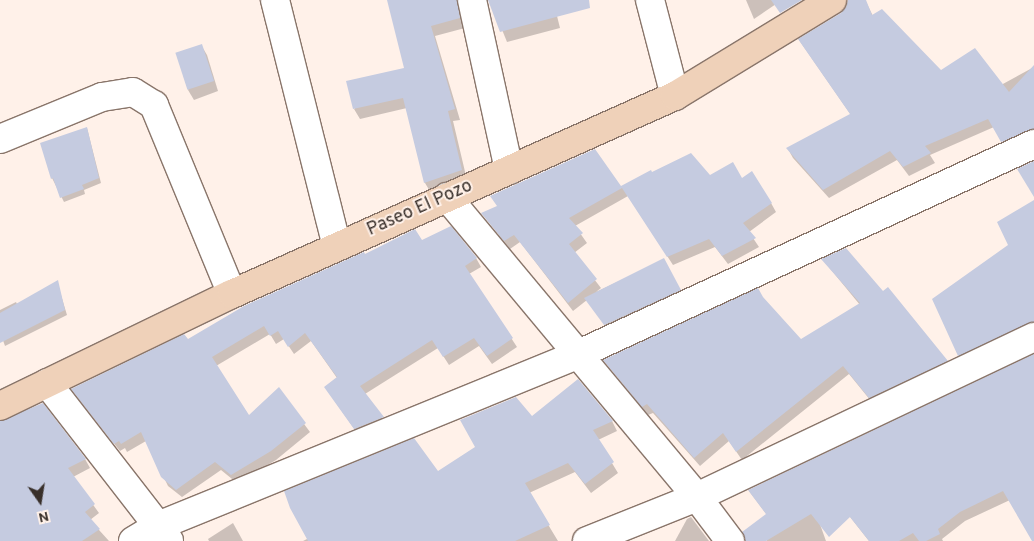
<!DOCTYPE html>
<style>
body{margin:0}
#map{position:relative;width:1034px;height:541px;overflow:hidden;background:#fff1e9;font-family:Overpass,sans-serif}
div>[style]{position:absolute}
.shadow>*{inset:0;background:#0003}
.building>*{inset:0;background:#c5cbe0;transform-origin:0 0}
.roads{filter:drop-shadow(1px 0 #89756a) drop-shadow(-1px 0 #89756a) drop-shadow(0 1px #89756a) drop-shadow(0 -1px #89756a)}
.street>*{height:28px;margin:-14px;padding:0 14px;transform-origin:14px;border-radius:14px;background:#fff}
.secondary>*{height:28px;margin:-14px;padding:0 14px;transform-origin:14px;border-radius:14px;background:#efd1b9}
span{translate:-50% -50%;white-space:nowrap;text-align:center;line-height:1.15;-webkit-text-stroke:4px #fff1e9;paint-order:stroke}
.street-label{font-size:18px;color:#382f2a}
.north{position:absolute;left:15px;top:476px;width:50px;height:50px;-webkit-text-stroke:4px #fff1e9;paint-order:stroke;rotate:167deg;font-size:14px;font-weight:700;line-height:20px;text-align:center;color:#382f2a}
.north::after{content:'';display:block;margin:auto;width:18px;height:22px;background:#382f2a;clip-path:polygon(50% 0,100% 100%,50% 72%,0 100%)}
</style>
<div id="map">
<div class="shadow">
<i style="clip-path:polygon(388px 0,466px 0,465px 28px,435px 36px,460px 120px,453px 121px,467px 180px,431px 193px,425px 183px,407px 108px,360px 119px,354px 109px,405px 69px)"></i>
<i style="clip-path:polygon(490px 0,553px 0,560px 28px,507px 42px)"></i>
<i style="clip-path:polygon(746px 0,782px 0,754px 19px)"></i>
<i style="clip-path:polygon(849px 0,865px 0,873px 16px,941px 71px,1001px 85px,1034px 67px,1034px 140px,1008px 150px,994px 127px,930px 155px,935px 163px,909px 176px,897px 160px,829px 198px,793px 158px,788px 149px,851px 115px,799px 40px,841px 14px,847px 8px)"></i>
<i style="clip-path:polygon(201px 45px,207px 55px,218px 91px,194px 100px,188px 90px)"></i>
<i style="clip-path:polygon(87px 128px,101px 183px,84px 190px,85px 194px,64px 202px,52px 178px,42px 144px)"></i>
<i style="clip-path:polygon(652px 174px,742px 180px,771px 203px,776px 212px,749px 232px,759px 247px,728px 264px,715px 247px,673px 265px,628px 196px,575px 226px,587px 243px,574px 253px,601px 288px,596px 292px,664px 260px,683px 295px,608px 329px,587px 300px,573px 311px,520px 242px,510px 249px,483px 214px,621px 188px)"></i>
<i style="clip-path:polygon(1034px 201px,1034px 333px,964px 364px,959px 355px,1010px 246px)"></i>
<i style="clip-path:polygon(422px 241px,476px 258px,481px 267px,469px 274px,517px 347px,492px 364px,479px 346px,449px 365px,438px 348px,365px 394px,387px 426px,360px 437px,325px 387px,337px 378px,311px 341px,294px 354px,284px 339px,276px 344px,270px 334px,216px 366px,249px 416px,278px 389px,310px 432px,276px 460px,237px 483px,221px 470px,182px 497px,168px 486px,146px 441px,127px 452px,125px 448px,120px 451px,78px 398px,187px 341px,364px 256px)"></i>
<i style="clip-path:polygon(823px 260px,946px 361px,951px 370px,875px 406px,849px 374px,742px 460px,729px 441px,700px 466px,653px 413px,648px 415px,605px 361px,763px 299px,801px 341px,860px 305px)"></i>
<i style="clip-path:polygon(57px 282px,67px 315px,5px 346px,0 332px,0 310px,16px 302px,17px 304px)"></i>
<i style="clip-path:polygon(1034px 356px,1034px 541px,1010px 500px,965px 521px,942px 539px,943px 541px,869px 541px,814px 471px)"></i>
<i style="clip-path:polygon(532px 417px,612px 421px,617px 431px,598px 440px,618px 473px,591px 493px,575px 472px,529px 493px,558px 541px,303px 541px,438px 473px)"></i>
<i style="clip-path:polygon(0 422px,85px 459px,90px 468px,73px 477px,99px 513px,90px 520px,109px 541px,0 541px)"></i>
<i style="clip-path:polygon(802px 474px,826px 541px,767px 541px,756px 523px,767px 515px,749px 491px)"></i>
<i style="clip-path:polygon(691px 517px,709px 541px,675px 541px,687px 519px)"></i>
<i style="clip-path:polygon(233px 523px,243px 541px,209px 541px,208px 539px)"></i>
</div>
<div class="building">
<i style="clip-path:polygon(387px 0,457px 0,460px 18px,431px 26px,455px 109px,448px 111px,462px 170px,424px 183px,403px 98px,353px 109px,346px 81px,404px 68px)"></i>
<i style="clip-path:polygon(488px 0,589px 0,590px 8px,500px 32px)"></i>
<i style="clip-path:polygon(771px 0,802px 0,780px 13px)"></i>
<i style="clip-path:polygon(848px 0,866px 0,872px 15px,882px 9px,941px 70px,975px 48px,1009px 92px,1034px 65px,1034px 129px,1001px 142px,988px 119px,925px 146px,931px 153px,903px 167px,890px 151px,823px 190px,786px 148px,850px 114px,798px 39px,841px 13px,846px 7px)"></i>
<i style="left:202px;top:44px;width:39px;height:28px;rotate:72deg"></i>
<i style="clip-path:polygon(87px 127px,99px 178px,82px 185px,84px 189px,60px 198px,53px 178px,51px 179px,40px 143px)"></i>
<i style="clip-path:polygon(595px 149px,621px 186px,651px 170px,652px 172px,691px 153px,710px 175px,733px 162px,742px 178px,752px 171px,772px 203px,743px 223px,756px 238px,722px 256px,709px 239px,667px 257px,622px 188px,569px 218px,583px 233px,569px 244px,597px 279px,568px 303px,514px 235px,504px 241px,481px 213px,497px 206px,490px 196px)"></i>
<i style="clip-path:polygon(1034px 161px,1034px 197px,1017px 169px)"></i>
<i style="clip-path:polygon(1034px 200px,1034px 322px,958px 356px,932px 299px,1008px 245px,997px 222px)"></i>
<i style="clip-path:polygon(451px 226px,477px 258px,465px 266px,513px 338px,487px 356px,474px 338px,443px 357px,432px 340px,360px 386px,384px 417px,354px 429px,324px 387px,337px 377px,305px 333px,288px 347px,278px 331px,270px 336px,264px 326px,212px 357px,249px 415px,279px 387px,306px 423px,271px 451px,231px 475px,215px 462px,176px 490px,161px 477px,141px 432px,121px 444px,119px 441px,114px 444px,71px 389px,184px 334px,188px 339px,244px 306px,364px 252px,365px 254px,415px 229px,422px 240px)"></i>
<i style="clip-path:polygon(846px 248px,883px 291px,888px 287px,948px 361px,869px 398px,843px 366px,736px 452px,723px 433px,694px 458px,647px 404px,642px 407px,603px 360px,758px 288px,763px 297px,801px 339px,860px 303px,821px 259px)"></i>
<i style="clip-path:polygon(664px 258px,681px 290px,604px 325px,584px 298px)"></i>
<i style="clip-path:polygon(58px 280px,65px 310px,0 343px,0 313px)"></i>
<i style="clip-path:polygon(1034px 354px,1034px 541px,1032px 541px,1003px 491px,960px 512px,938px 529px,940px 534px,926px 541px,919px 541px,913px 533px,899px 541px,869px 541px,850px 517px,829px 537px,811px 514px,766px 541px,745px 541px,742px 532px,766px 514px,748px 490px)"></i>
<i style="clip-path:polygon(578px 379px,613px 421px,593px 430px,614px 462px,585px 484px,568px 463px,525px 483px,550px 525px,515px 541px,308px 541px,290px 508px,284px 491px,414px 438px,438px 471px,475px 447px,460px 420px,516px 397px,532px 416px)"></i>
<i style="clip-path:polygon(43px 403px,86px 459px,68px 468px,95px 504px,85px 512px,100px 529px,82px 541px,0 541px,0 421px)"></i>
</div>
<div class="roads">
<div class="street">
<i style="left:275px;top:0;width:254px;rotate:75.9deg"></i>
<i style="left:472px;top:0;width:174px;rotate:77.7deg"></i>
<i style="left:650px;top:0;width:99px;rotate:75.4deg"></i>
<i style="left:0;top:139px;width:110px;rotate:-22.4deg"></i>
<i style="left:102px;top:97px;width:31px;rotate:-9deg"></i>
<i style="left:133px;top:92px;width:25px;rotate:32deg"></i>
<i style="left:154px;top:105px;width:204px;rotate:67.6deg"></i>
<i style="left:447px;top:197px;width:391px;rotate:50.2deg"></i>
<i style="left:697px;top:497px;width:55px;rotate:53.1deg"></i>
<i style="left:47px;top:383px;width:199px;rotate:52.2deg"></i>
<i style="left:133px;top:541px;width:29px;rotate:-31deg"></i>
<i style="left:158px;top:526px;width:455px;rotate:-22.2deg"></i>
<i style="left:579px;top:354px;width:501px;rotate:-24.78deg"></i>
<i style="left:587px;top:541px;width:118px;rotate:-21.8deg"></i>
<i style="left:697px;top:497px;width:373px;rotate:-25.4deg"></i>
</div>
<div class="secondary">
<i style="left:0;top:406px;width:258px;rotate:-25.8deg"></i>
<i style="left:232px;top:294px;width:485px;rotate:-24.1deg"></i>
<i style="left:675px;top:96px;width:184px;rotate:-31.4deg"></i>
</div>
</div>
<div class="street-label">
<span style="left:420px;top:209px;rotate:-24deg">Paseo El Pozo</span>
</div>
<div class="north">N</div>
</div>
